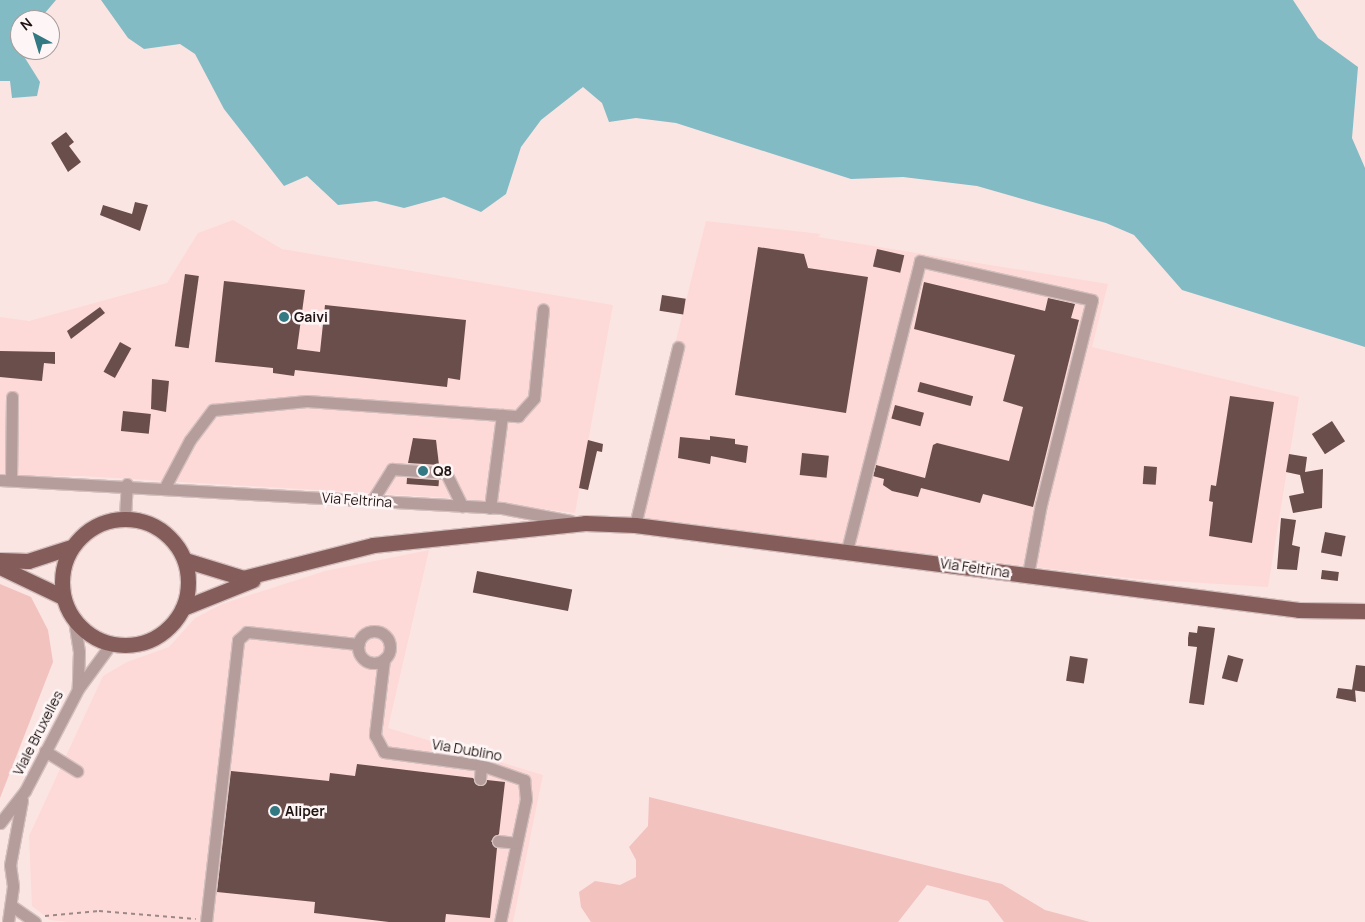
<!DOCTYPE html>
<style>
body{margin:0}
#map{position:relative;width:1365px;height:922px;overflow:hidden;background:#fbe5e3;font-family:Manrope,sans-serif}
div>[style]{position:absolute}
.built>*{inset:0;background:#fddad7}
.green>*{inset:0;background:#f2c2be}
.water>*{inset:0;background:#83bbc5}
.building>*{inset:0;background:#6a4e4b;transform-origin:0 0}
.path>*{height:2px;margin-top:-1px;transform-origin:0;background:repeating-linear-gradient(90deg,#9b8988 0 4px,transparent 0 8px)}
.roads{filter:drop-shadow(1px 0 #d4bfbe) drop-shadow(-1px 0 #d4bfbe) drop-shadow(0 1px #d4bfbe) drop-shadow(0 -1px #d4bfbe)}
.minor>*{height:11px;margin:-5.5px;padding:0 5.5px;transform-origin:5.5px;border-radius:5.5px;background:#b49d9b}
.minor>.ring{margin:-5.5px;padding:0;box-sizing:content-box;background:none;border:11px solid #b49d9b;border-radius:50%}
.major>*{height:15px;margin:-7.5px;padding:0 7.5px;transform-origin:7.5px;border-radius:7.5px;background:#845d5a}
.major>.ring{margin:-7.5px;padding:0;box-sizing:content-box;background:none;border:15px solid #845d5a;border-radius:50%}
.dots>*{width:14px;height:14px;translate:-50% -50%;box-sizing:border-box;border:2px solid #fef6f6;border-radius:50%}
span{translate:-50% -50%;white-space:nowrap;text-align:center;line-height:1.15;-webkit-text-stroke:5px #fef6f6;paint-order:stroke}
.poi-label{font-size:14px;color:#201413;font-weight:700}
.left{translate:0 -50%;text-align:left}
.street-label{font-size:14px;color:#201413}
.north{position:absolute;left:10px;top:10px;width:50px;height:50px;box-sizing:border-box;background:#fef6f6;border:1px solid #a59c9b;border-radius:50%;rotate:321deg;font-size:14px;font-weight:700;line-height:20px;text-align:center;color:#201413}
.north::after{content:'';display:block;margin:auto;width:18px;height:22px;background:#327984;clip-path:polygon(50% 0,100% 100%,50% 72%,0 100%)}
</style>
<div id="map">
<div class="built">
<i style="clip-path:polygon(233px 220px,282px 249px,613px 305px,575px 513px,449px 498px,81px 476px,0 477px,0 317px,29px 321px,167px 283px,198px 233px)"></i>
<i style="clip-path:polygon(706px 221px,821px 234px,818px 237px,1108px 284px,1092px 347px,1299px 397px,1268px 587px,1137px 579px,631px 519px)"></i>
<i style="clip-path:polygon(429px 550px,388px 728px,543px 775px,513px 922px,69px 922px,50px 920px,32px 906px,29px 836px,103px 676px,127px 662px,169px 647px,195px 618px,222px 604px,325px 571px)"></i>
</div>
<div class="green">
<i style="clip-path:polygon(0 584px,31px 597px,48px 630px,53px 662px,0 798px)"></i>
<i style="clip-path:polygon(649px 797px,1002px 884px,1045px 910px,1090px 922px,1004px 922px,988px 901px,927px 885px,898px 922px,591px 922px,581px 907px,579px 892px,595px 881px,620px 885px,636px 877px,636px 860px,629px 847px,648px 826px)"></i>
</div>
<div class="water">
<i style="clip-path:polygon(0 0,56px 0,39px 20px,20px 20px,20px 50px,40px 82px,37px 96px,12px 98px,10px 81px,0 81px)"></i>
<i style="clip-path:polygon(101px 0,1293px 0,1318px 38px,1358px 67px,1352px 138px,1365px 168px,1365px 347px,1182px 290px,1134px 235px,1106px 223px,977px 186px,903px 177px,851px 179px,676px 123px,636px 118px,609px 122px,602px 103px,583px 87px,541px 120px,521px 147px,506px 194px,481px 212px,444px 197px,404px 208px,376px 201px,338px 205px,307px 176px,284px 186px,224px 109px,195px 54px,180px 44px,144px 49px,128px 38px)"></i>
</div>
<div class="building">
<i style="clip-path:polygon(66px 132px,74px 142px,69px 146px,81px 162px,68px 172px,51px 143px)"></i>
<i style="clip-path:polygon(135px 202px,148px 205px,140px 231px,100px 215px,103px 205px,132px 214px)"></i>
<i style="clip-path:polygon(758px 247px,804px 254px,808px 268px,868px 277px,846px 413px,735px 395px)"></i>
<i style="left:877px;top:249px;width:28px;height:18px;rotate:13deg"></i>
<i style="left:185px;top:274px;width:14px;height:73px;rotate:8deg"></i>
<i style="clip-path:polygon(224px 281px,305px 290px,297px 349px,320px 352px,325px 305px,466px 320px,460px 380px,448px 378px,447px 387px,295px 370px,294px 376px,273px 373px,273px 368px,215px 362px)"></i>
<i style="clip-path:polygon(924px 282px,1045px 311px,1048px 298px,1075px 304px,1071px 318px,1079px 320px,1033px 507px,983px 494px,980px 503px,921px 488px,918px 497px,892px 491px,883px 485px,884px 479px,873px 476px,876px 465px,925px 478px,933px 445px,937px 443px,1009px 461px,1023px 407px,1003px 401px,1015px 355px,914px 329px)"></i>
<i style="left:662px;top:295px;width:24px;height:16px;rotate:9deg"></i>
<i style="clip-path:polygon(100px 307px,105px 313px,71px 339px,67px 331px)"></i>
<i style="left:120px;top:342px;width:13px;height:34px;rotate:29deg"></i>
<i style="clip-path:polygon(0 351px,55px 352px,55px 364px,44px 363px,42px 381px,0 377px)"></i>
<i style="clip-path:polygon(152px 379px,169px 381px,166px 412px,151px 409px)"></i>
<i style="left:920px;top:382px;width:55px;height:10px;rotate:15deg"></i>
<i style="clip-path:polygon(1230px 396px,1274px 402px,1252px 543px,1209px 536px,1213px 502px,1209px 501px,1211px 485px,1216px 486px)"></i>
<i style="left:895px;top:405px;width:30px;height:14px;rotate:15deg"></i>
<i style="left:123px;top:411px;width:28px;height:20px;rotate:6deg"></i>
<i style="left:1332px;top:421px;width:24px;height:24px;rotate:57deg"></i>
<i style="clip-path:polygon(710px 436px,735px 439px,735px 444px,748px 446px,746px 463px,711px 456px,710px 464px,678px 458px,680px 437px,710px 440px)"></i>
<i style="clip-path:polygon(413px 438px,436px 440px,439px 465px,408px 463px)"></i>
<i style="clip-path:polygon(588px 440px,603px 444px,602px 452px,597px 451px,588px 490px,579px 488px)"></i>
<i style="left:802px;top:453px;width:27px;height:22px;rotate:6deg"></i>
<i style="clip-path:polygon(1289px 454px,1307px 457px,1305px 472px,1323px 469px,1322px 508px,1293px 513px,1289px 496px,1304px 493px,1300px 475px,1286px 472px)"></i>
<i style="left:1144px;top:466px;width:13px;height:18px;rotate:4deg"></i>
<i style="left:407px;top:478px;width:32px;height:6px;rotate:4deg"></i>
<i style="clip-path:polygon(1281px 518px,1296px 520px,1292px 545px,1300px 547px,1297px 570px,1277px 569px)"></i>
<i style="left:1325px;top:532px;width:21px;height:21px;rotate:11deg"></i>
<i style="left:1322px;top:570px;width:17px;height:9px;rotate:7deg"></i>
<i style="left:477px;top:571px;width:97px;height:22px;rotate:11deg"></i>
<i style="clip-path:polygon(1198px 626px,1215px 628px,1204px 705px,1189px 703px,1197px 647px,1188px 646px,1188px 638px,1189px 632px,1197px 633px)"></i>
<i style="left:1228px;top:655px;width:16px;height:24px;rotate:15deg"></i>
<i style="left:1070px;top:656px;width:18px;height:25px;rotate:9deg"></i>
<i style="clip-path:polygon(1356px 665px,1365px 666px,1365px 692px,1352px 690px)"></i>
<i style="clip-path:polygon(1338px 688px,1355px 690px,1356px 702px,1336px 698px)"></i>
<i style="clip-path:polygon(357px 764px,473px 778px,479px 786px,487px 780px,505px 782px,499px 834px,491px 841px,497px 848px,490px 918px,446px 914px,445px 922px,389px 922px,314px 913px,315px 902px,217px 892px,231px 771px,329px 781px,330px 773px,355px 776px)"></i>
</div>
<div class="path">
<i style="left:45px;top:916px;width:54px;rotate:-5.3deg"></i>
<i style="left:99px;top:911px;width:97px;rotate:4.7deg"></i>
</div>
<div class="roads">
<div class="minor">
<i style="left:0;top:480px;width:503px;rotate:3.19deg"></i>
<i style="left:502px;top:508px;width:70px;rotate:10.7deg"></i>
<i style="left:11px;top:480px;width:83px;rotate:-89.3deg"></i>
<i style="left:165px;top:487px;width:53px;rotate:-62deg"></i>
<i style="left:190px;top:440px;width:38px;rotate:-53deg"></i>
<i style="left:213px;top:410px;width:94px;rotate:-5.5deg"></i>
<i style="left:307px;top:401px;width:212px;rotate:4.1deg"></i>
<i style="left:518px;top:416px;width:24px;rotate:-48deg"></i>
<i style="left:534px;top:398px;width:89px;rotate:-84.2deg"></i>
<i style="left:372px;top:501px;width:38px;rotate:-58deg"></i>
<i style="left:392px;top:469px;width:54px;rotate:4.2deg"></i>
<i style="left:446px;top:473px;width:37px;rotate:64deg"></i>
<i style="left:490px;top:508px;width:94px;rotate:-82.6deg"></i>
<i style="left:125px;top:518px;width:34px;rotate:-87deg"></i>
<i style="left:635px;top:525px;width:183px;rotate:-76.4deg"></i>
<i style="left:847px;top:550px;width:298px;rotate:-75.8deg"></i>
<i style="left:920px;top:261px;width:176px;rotate:12.8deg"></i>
<i style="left:1092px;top:300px;width:210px;rotate:104deg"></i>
<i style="left:1041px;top:504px;width:71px;rotate:100.5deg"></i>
<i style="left:74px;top:620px;width:32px;rotate:81deg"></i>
<i style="left:79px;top:652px;width:37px;rotate:92deg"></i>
<i class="ring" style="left:358px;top:631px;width:21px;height:21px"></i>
<i style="left:384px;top:659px;width:77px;rotate:96.8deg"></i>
<i style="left:375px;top:735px;width:19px;rotate:62deg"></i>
<i style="left:384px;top:752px;width:98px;rotate:7.6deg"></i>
<i style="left:481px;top:765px;width:46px;rotate:19.2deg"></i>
<i style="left:524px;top:780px;width:19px;rotate:84deg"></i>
<i style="left:526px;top:799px;width:126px;rotate:101.9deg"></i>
<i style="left:45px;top:751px;width:38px;rotate:32deg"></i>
<i style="left:480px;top:779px;width:14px;rotate:-86deg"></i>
<i style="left:0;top:823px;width:41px;rotate:-52deg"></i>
<i style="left:25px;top:791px;width:115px;rotate:-62.5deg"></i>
<i style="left:78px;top:689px;width:56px;rotate:-53.7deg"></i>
<i style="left:498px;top:841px;width:18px;rotate:6deg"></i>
<i style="left:12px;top:906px;width:28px;rotate:35deg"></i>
<i style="left:8px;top:922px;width:36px;rotate:-82deg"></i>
<i style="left:13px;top:886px;width:21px;rotate:-98deg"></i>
<i style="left:10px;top:865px;width:66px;rotate:-79.5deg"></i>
<i style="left:206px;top:922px;width:284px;rotate:-83.5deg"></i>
<i style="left:238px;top:640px;width:12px;rotate:-42deg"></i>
<i style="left:247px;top:632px;width:112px;rotate:6.2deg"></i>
</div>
<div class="major">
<i class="ring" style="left:62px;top:519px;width:111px;height:111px"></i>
<i style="left:0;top:560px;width:28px;rotate:2deg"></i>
<i style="left:28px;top:561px;width:45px;rotate:-18deg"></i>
<i style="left:185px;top:560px;width:61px;rotate:17.2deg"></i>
<i style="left:243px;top:578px;width:134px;rotate:-14.2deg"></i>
<i style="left:373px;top:545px;width:213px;rotate:-5.9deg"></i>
<i style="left:585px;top:523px;width:50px;rotate:2.3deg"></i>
<i style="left:635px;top:525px;width:669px;rotate:7.29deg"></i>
<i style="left:1299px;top:610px;width:66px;rotate:0.9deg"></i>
<i style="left:0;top:567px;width:70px;rotate:25.5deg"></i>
<i style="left:183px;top:608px;width:75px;rotate:-21.8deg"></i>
</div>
</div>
<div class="dots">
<i style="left:284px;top:317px;background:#327984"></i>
<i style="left:423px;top:471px;background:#327984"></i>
<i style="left:275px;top:811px;background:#327984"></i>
</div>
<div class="poi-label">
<span class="left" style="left:294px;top:317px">Gaivi</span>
<span class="left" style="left:433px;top:471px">Q8</span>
<span class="left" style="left:285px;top:811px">Aliper</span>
</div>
<div class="street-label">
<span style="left:357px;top:500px;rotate:4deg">Via Feltrina</span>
<span style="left:975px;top:568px;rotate:8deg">Via Feltrina</span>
<span style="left:38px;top:733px;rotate:-63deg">Viale Bruxelles</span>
<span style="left:467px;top:750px;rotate:10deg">Via Dublino</span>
</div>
<div class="north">N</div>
</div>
